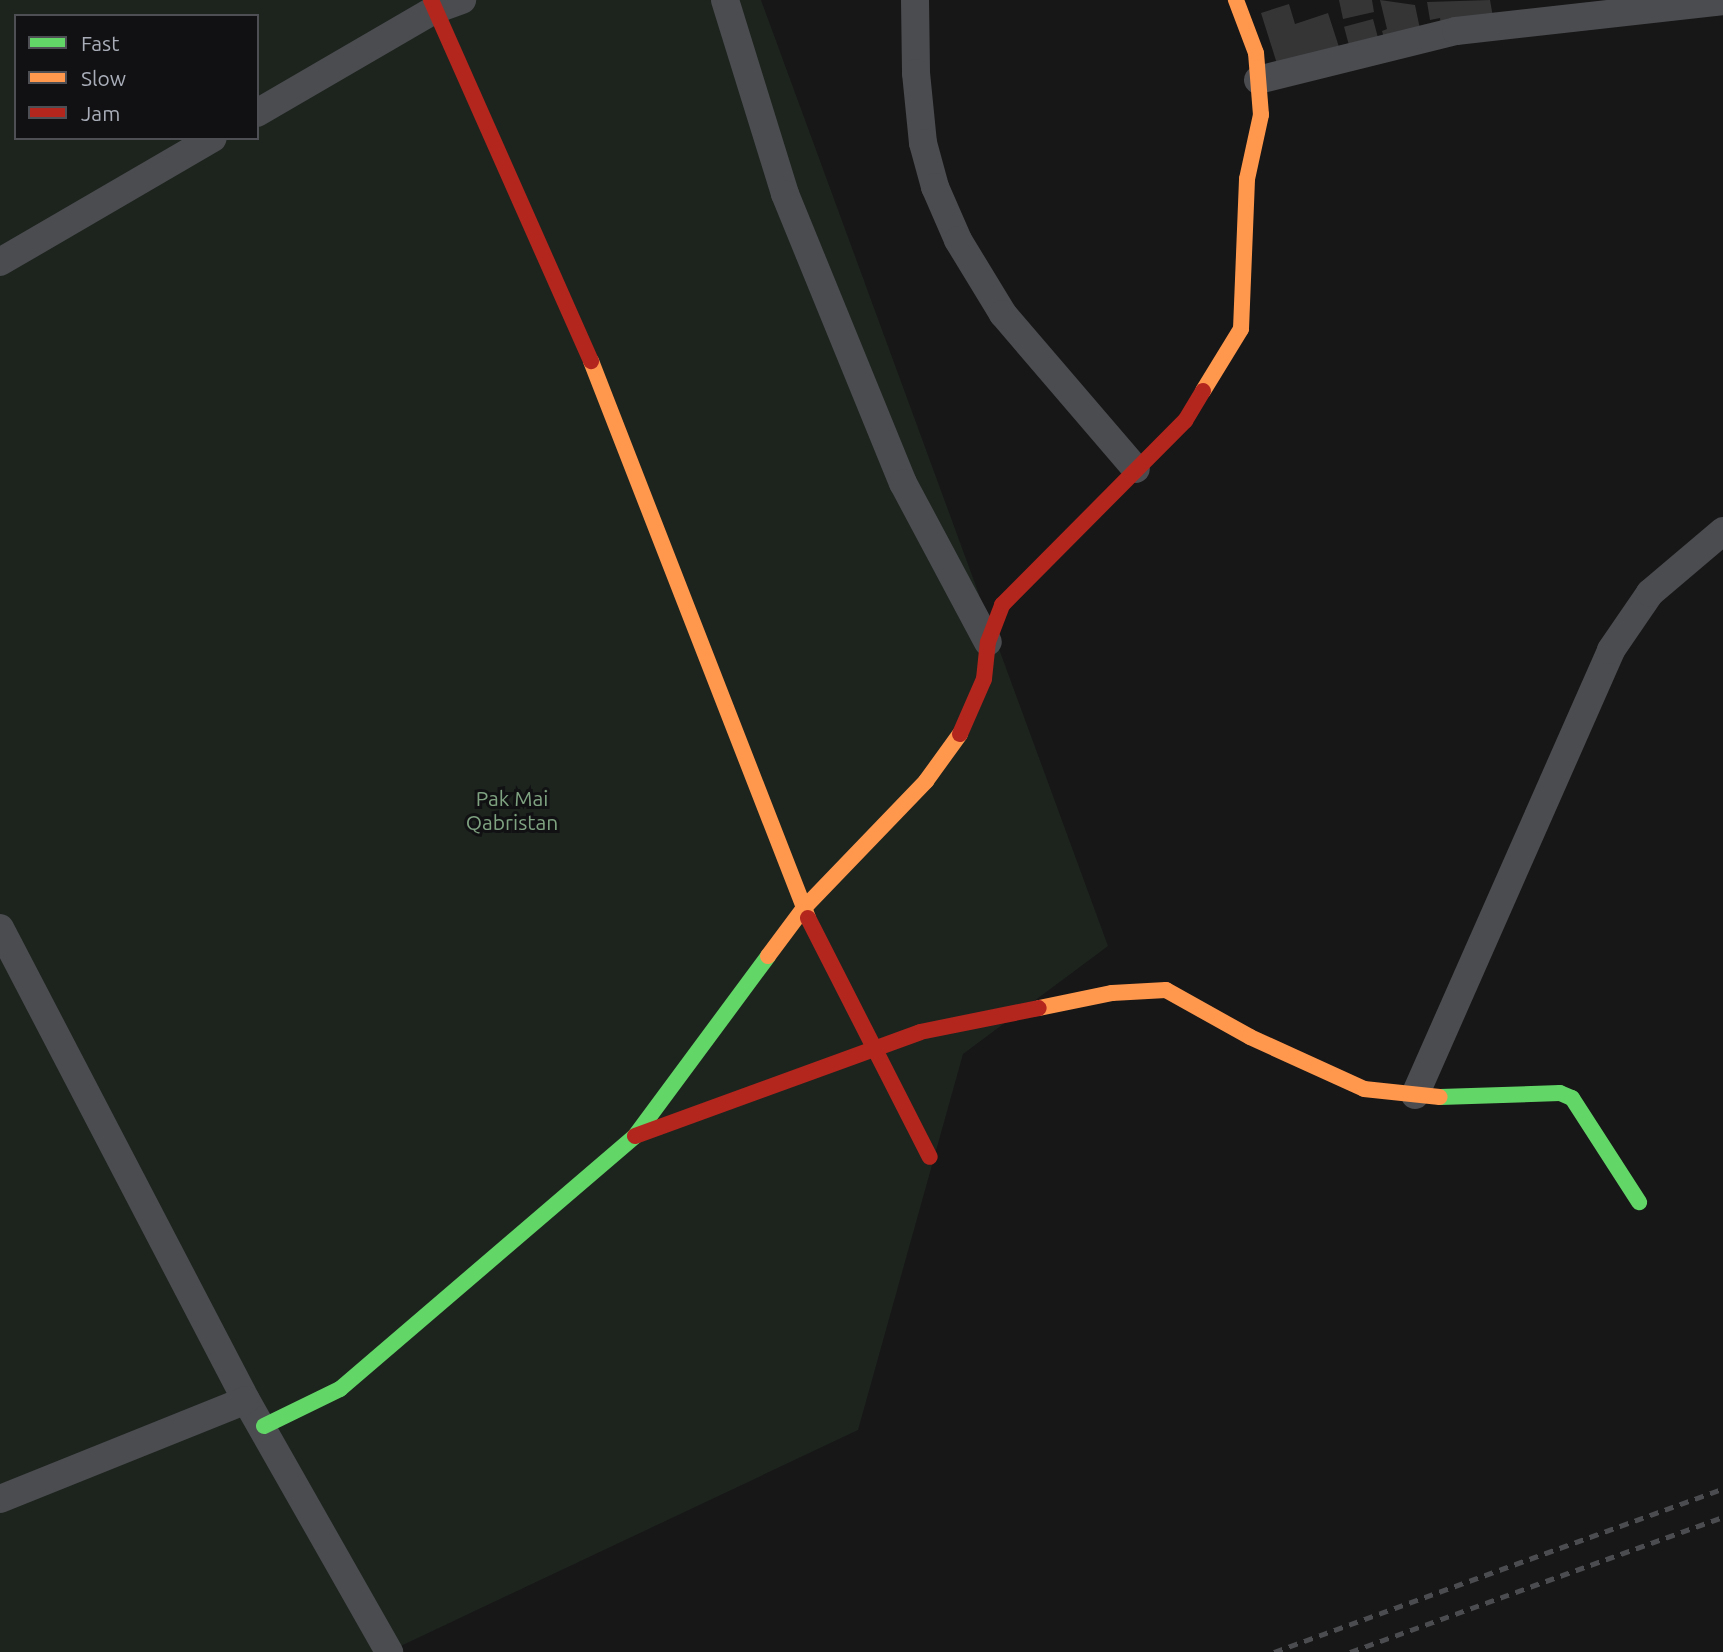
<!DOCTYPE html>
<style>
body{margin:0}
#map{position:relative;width:1723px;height:1652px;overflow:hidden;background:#171717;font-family:Ubuntu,sans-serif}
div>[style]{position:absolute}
.green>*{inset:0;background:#1d241e}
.building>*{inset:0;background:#353536;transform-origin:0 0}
.street>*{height:28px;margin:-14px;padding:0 14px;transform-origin:14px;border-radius:14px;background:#4b4c50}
.fast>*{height:16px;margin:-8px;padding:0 8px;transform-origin:8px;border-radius:8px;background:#63d668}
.slow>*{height:16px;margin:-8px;padding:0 8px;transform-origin:8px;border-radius:8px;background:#ff974d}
.jam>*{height:16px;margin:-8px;padding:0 8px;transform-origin:8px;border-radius:8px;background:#b3261e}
.rail>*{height:5px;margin-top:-2.5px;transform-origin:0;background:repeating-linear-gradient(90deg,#4b4c4f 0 9px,transparent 0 16px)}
span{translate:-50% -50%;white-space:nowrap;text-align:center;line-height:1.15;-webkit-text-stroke:6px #111113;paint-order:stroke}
.park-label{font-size:21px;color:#7fa381}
.legend{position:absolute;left:14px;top:14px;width:245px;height:126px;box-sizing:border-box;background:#111113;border:2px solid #4d4f55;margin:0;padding:9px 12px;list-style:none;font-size:21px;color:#a8adb8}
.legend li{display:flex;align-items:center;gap:14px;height:35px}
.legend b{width:35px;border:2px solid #4d4f55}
</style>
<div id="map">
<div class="green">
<i style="clip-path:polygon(evenodd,0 0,761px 0,1108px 946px,963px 1054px,858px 1430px,388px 1652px,0 1652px,0 0,16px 16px,257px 16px,257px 138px,16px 138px,16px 16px)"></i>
</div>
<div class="building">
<i style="clip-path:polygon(1339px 0,1372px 0,1374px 12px,1343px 19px)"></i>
<i style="clip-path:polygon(1380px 0,1415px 5px,1420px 29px,1384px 38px,1382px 31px,1387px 29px)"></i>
<i style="clip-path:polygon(1490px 0,1493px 17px,1441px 26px,1440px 18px,1430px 20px,1427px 2px)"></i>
<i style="clip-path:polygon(1289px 4px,1295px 24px,1328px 13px,1339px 47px,1278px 67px,1261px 13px)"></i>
<i style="left:1373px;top:19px;width:23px;height:30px;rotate:75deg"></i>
</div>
<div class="street">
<i style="left:725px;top:0;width:203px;rotate:72.8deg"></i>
<i style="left:785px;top:194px;width:312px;rotate:67.8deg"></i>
<i style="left:903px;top:483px;width:180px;rotate:61.9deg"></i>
<i style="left:915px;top:0;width:73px;rotate:89.2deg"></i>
<i style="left:916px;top:73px;width:70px;rotate:84.3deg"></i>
<i style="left:923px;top:143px;width:46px;rotate:74.7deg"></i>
<i style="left:935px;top:187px;width:58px;rotate:66.5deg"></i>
<i style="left:958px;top:240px;width:87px;rotate:58.7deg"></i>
<i style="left:1003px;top:314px;width:204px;rotate:49.4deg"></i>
<i style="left:1258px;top:80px;width:204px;rotate:-13.9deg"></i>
<i style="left:1456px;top:31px;width:269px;rotate:-6.4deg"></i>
<i style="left:257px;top:113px;width:205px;rotate:-30.2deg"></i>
<i style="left:434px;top:10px;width:30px;rotate:-20deg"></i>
<i style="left:0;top:262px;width:246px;rotate:-30.2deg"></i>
<i style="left:0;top:928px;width:532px;rotate:62.47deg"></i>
<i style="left:246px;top:1400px;width:290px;rotate:60.4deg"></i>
<i style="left:1415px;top:1095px;width:486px;rotate:-66.2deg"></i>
<i style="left:1611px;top:650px;width:69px;rotate:-55.6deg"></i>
<i style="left:1650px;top:593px;width:96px;rotate:-40.3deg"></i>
<i style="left:0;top:1499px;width:265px;rotate:-21.9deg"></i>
</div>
<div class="fast">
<i style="left:1440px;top:1097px;width:120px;rotate:-1.9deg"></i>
<i style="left:1560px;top:1093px;width:13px;rotate:23deg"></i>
<i style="left:1572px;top:1098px;width:124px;rotate:57.2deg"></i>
<i style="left:264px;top:1426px;width:85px;rotate:-26deg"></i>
<i style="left:340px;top:1389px;width:389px;rotate:-40.6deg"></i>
<i style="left:635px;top:1136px;width:224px;rotate:-53.5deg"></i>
</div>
<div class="slow">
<i style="left:591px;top:361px;width:598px;rotate:68.71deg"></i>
<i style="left:1203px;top:391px;width:73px;rotate:-58.5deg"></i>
<i style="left:1241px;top:329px;width:150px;rotate:-87.7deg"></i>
<i style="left:1247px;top:179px;width:66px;rotate:-77.7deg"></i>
<i style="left:1261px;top:115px;width:62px;rotate:-94.6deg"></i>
<i style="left:1256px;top:53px;width:57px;rotate:-110.7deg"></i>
<i style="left:768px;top:956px;width:59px;rotate:-53.3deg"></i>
<i style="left:803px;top:909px;width:178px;rotate:-46.1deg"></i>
<i style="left:926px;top:781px;width:58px;rotate:-54.1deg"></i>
<i style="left:1039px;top:1008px;width:75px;rotate:-11.6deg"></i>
<i style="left:1112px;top:993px;width:54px;rotate:-3.2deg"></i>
<i style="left:1166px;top:990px;width:96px;rotate:29.2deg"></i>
<i style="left:1250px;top:1037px;width:125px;rotate:24.5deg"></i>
<i style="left:1364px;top:1089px;width:76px;rotate:6deg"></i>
</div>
<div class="jam">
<i style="left:431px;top:0;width:395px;rotate:66.1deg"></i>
<i style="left:960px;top:734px;width:60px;rotate:-66.4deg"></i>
<i style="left:984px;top:679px;width:37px;rotate:-84deg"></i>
<i style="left:988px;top:642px;width:40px;rotate:-69deg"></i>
<i style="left:1002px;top:605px;width:260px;rotate:-45.2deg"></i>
<i style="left:1185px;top:421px;width:35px;rotate:-59deg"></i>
<i style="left:808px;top:918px;width:268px;rotate:63deg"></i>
<i style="left:635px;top:1136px;width:303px;rotate:-20deg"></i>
<i style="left:920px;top:1032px;width:121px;rotate:-11.4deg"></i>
</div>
<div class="rail">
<i style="left:1274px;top:1652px;width:478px;rotate:-20deg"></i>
<i style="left:1350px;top:1652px;width:397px;rotate:-19.9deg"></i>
</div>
<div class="park-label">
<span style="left:512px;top:810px">Pak Mai<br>Qabristan</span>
</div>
<ul class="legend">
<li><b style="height:9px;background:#63d668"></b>Fast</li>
<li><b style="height:9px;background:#ff974d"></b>Slow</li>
<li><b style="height:9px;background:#b3261e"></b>Jam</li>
</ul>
</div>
